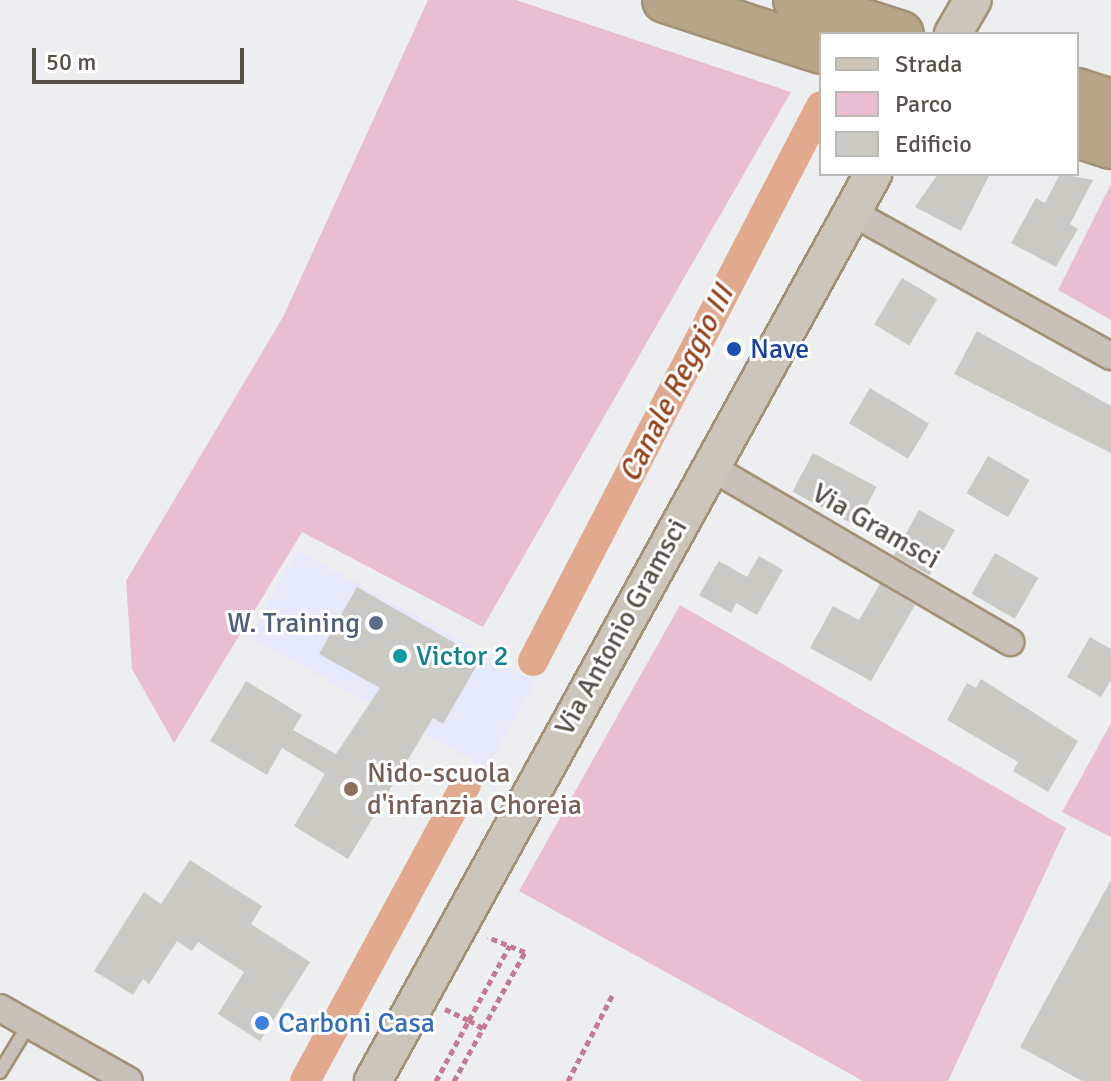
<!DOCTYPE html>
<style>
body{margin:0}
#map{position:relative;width:1111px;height:1081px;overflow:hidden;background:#eceeef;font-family:Signika,sans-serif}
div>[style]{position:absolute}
.commercial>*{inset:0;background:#e6e9f9;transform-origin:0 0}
.green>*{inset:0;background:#e9bed3}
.canal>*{height:30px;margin:-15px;padding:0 15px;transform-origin:15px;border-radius:15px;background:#e1aa8f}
.building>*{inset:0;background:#cbc9c3;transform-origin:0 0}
.path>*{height:5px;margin-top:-2.5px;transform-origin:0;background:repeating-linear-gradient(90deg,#c37a95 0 6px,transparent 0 10px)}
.roads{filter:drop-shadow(2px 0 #a29174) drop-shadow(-2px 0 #a29174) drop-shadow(0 2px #a29174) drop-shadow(0 -2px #a29174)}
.lane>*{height:12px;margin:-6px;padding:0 6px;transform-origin:6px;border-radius:6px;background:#c7c1b9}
.street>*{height:26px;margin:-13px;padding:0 13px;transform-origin:13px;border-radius:13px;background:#c7c1b9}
.secondary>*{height:36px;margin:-18px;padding:0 18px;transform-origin:18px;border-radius:18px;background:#ccc5b9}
.highway>*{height:44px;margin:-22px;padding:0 22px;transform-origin:22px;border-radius:22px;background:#b6a588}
.dots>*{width:22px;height:22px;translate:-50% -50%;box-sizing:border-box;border:4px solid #fff;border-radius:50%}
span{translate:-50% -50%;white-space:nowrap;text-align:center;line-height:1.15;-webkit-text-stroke:6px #fff;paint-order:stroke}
.transit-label{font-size:28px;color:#164399}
.left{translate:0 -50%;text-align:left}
.street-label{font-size:28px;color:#575046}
.service-label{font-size:28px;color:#4e5e75}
.right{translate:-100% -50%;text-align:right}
.culture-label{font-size:28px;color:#0d838f}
.education-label{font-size:28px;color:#785e54}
.shop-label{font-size:28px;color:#366cbe}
.water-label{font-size:30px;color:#96431b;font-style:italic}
.legend{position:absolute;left:819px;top:32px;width:260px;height:144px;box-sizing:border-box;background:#fff;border:2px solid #bcb9b5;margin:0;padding:10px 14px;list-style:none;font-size:24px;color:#575046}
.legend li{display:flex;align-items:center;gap:16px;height:40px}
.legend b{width:40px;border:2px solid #bcb9b5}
.scale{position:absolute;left:32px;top:48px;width:212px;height:36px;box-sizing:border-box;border:4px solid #575046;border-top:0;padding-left:10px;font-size:24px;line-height:28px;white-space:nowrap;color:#575046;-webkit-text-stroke:6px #fff;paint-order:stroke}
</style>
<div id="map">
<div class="commercial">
<i style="left:297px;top:550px;width:272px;height:99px;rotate:29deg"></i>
</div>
<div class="green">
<i style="clip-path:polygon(428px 0,516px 0,791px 92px,483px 627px,302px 532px,174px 743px,132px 669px,126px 581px,283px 317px)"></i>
<i style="clip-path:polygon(1110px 186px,1111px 186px,1111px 320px,1058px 290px)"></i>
<i style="clip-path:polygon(680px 605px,1066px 828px,948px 1081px,863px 1081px,519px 891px)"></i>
<i style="clip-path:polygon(1111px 723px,1111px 837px,1062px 812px)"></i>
</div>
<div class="canal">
<i style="left:533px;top:661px;width:625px;rotate:-62.57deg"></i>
<i style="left:305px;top:1081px;width:337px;rotate:-61.5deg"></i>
</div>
<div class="building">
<i style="clip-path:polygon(938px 174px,990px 174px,961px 231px,915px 207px)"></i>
<i style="clip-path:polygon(1060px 174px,1093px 180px,1070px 224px,1078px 229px,1056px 267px,1011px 243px,1036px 198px,1045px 203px)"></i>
<i style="left:902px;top:278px;width:41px;height:54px;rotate:31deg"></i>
<i style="clip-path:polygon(977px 331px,1111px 406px,1111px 453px,954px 374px)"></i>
<i style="left:870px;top:388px;width:69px;height:41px;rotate:31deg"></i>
<i style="left:813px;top:453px;width:72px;height:44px;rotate:28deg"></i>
<i style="left:988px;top:456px;width:48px;height:43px;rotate:30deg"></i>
<i style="left:919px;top:510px;width:41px;height:52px;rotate:29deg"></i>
<i style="left:995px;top:553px;width:50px;height:47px;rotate:30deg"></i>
<i style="clip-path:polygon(759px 556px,783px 570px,757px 615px,736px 603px,731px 613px,699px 595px,719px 561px,747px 577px)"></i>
<i style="clip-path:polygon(880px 584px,915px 605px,871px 681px,810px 648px,833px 606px,859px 620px)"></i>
<i style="clip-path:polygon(357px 587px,481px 658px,443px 724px,433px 718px,348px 859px,294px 826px,325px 774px,282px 748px,267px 775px,210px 741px,246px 681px,302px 715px,293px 730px,336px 754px,380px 688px,319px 654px)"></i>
<i style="clip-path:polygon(1090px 637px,1111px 649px,1111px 680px,1101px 697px,1067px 677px)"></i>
<i style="clip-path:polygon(981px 679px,1078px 741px,1048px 792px,1013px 771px,1018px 762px,947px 720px,967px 683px,976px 688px)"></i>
<i style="clip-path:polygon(190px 860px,262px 906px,251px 924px,310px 962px,260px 1041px,218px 1014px,244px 972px,198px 942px,192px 951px,177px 941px,149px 984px,143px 979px,133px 995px,94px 971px,144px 892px,161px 904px)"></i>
<i style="clip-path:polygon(1111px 880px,1111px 1081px,1082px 1081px,1020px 1047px)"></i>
</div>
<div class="path">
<i style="left:445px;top:1009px;width:26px;rotate:25deg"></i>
<i style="left:469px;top:1020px;width:85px;rotate:-61.3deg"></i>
<i style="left:436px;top:1081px;width:69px;rotate:-61.6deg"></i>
<i style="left:469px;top:1020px;width:17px;rotate:31deg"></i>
<i style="left:454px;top:1081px;width:147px;rotate:-61.2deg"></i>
<i style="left:525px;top:952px;width:40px;rotate:-158deg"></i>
<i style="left:568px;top:1081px;width:98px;rotate:-62.7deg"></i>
</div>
<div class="roads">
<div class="lane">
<i style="left:0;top:1072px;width:56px;rotate:-58.9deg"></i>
</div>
<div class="street">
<i style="left:851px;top:212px;width:297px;rotate:29deg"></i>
<i style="left:709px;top:466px;width:349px;rotate:30.3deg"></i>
<i style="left:0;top:1008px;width:148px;rotate:29.5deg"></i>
</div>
<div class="secondary">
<i style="left:953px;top:34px;width:39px;rotate:-60deg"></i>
<i style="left:373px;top:1081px;width:1036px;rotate:-61.13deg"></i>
</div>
<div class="highway">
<i style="left:665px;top:0;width:164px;rotate:18.1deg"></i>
<i style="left:796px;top:0;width:110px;rotate:17.9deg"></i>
<i style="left:1077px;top:91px;width:36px;rotate:18deg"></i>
<i style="left:1077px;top:135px;width:36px;rotate:18deg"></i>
</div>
</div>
<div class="dots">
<i style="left:734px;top:349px;background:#1a4fb4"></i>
<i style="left:376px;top:623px;background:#5c6f8a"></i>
<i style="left:400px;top:656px;background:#0f9aa8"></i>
<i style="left:351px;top:789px;background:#8d6e63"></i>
<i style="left:262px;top:1023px;background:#3f7fe0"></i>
</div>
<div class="transit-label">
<span class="left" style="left:750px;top:349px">Nave</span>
</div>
<div class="street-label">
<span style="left:876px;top:526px;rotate:30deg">Via Gramsci</span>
<span style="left:621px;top:627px;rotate:-61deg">Via Antonio Gramsci</span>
</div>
<div class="service-label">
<span class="right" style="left:360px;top:623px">W. Training</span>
</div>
<div class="culture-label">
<span class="left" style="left:416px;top:656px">Victor 2</span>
</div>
<div class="education-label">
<span class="left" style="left:367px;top:789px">Nido-scuola<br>d'infanzia Choreia</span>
</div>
<div class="shop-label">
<span class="left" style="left:278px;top:1023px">Carboni Casa</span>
</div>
<div class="water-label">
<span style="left:677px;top:384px;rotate:-63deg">Canale Reggio III</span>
</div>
<ul class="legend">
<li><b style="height:10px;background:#ccc5b9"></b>Strada</li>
<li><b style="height:22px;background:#e9bed3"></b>Parco</li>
<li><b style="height:22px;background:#cbc9c3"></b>Edificio</li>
</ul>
<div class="scale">50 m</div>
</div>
